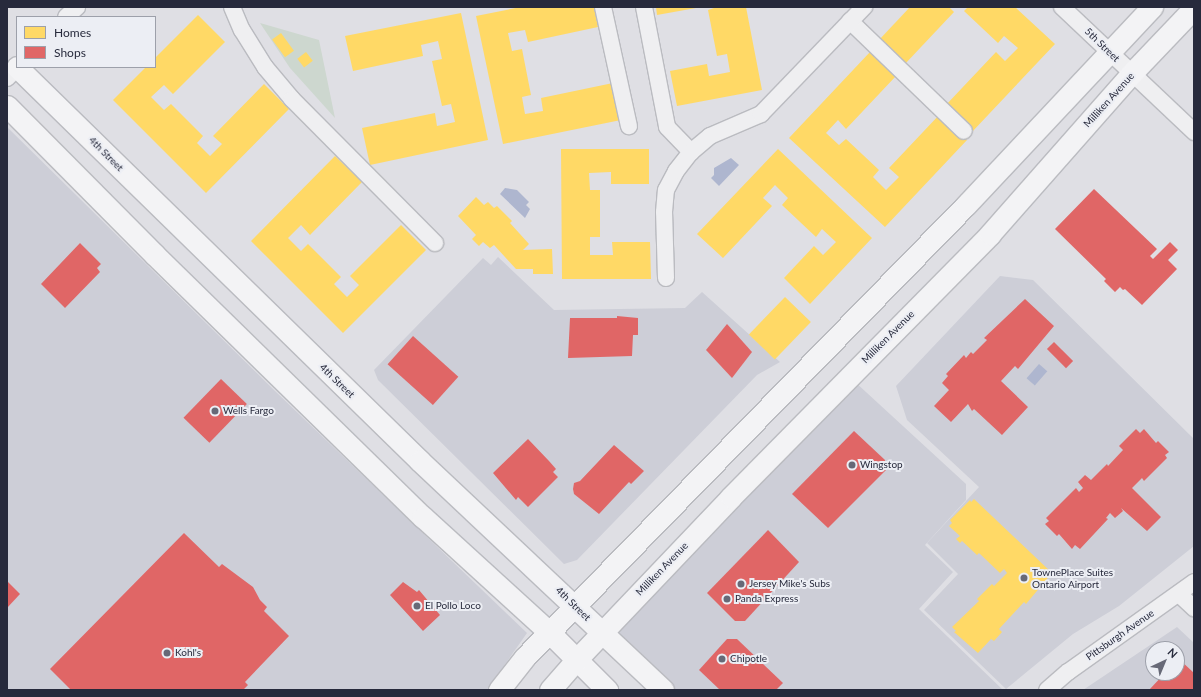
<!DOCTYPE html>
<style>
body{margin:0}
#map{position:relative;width:1201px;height:697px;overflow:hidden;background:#dfdfe4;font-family:Lato,sans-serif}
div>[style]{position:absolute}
.built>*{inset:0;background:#cdced7}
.green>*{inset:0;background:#cdd7cf}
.water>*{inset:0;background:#aeb6cf;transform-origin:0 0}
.homes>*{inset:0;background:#ffd966;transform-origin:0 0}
.shops>*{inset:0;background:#e06666;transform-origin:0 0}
.roads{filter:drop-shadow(1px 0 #babbc0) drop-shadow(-1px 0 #babbc0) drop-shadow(0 1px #babbc0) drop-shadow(0 -1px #babbc0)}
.minor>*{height:16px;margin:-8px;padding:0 8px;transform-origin:8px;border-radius:8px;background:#efeff1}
.major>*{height:21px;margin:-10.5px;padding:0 10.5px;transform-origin:10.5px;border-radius:10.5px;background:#f3f3f5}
.dots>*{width:11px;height:11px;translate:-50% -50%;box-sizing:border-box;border:2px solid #eceef4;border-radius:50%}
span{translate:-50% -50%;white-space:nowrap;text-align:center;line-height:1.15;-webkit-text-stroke:4px #eceef4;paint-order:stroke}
.street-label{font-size:10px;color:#272a3c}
.poi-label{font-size:10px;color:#272a3c}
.left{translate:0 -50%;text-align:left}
.frame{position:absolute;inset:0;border:8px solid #272a3c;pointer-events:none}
.legend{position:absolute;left:16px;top:16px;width:140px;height:52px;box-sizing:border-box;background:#eceef4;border:1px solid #9da0aa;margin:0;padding:5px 7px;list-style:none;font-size:12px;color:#272a3c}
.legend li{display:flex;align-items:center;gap:8px;height:20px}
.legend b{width:20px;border:1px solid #9da0aa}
.north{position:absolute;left:1145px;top:641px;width:40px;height:40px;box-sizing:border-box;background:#eceef4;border:1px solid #9da0aa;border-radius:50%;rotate:44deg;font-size:11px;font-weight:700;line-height:16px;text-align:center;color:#272a3c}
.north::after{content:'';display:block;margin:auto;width:14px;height:18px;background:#676977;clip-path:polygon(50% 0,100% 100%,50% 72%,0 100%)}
</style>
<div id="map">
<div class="built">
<i style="clip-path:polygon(7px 127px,275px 391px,527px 633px,487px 690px,7px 690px)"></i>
<i style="clip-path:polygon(498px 257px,554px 310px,685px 308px,702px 292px,780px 362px,757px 375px,577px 560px,564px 564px,378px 380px,374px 370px,483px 258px,491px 265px)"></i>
<i style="clip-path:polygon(1000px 276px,1033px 280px,1194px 439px,1194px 546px,1119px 606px,1073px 634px,1006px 689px,924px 610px,958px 574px,927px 543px,979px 487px,907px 420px,896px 386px)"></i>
<i style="clip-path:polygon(854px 381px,966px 484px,966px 500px,925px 545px,953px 572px,919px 609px,1003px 690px,675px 690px,616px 632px)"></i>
<i style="clip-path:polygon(evenodd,1177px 627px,1194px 643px,1194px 690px,1083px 690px,1177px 627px,1153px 649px,1177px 649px,1177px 673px,1153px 673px,1153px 649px)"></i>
</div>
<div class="green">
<i style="clip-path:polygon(260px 23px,319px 40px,335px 118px,290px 68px)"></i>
</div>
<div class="water">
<i style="clip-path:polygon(731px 158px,739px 165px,719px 186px,711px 178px,714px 175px,714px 168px)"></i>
<i style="clip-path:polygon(505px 188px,517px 190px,529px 202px,526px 205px,530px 209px,525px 218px,500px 194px)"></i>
<i style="left:1039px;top:364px;width:11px;height:19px;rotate:41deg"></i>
</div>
<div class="homes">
<i style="clip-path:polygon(521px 7px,594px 7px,598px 27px,528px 42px,525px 30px,508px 33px,512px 51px,522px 49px,531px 95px,522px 97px,525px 114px,543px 111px,541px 98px,613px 83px,621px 120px,503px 144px,476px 16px)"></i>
<i style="clip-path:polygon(656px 7px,696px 7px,696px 8px,657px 15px)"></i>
<i style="clip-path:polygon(717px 7px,746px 7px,762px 90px,677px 106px,670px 71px,707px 64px,709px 76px,730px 72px,727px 54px,717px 56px,708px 10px)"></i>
<i style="clip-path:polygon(910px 7px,949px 7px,954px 12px,905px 64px,879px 40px)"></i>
<i style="clip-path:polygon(968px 7px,1015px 7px,1055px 44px,972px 132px,945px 106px,996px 52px,1005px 61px,1018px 48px,1004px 36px,998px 43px,964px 11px)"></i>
<i style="clip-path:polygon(461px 13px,488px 140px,370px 165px,362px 128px,435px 113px,437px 126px,455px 122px,451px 104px,442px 106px,432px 61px,442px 59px,438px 41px,421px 45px,423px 56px,353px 71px,345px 36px)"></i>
<i style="clip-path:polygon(198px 15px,225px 42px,173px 94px,164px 85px,151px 97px,164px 110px,171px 104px,203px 136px,197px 143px,210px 156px,222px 144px,213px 136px,264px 84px,289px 109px,206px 193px,113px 100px,146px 67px,155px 67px,155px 58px)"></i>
<i style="left:281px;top:33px;width:22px;height:11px;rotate:54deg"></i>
<i style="left:306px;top:52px;width:11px;height:11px;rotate:52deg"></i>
<i style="clip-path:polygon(870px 52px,896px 76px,846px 129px,838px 120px,826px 133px,839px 145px,846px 139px,879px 170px,873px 177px,886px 190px,899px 177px,889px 168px,940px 114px,967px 140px,885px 227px,789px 138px)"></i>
<i style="clip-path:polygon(561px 149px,649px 149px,649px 184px,611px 184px,611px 172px,589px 173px,590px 190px,600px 190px,600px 237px,590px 237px,590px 255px,613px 255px,612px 242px,650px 242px,651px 279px,562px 279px)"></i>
<i style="clip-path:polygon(778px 149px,872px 238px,810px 304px,784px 278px,814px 246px,823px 255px,836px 242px,822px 229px,816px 237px,782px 205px,788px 198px,775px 185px,763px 198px,772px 206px,723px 258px,697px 234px)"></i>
<i style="clip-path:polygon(335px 156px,362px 182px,310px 235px,301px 225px,288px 238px,301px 251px,308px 244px,341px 277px,334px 284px,347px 297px,359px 285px,350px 276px,401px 225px,426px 250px,343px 333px,251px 241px)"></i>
<i style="clip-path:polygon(476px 197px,484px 205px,488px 202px,494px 208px,497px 206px,512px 221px,510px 223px,529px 244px,523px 250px,552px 249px,553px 274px,533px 274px,533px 269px,516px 269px,494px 245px,490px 248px,483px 242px,479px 246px,472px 239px,476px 235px,458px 216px)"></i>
<i style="left:785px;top:297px;width:36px;height:52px;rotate:44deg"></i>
<i style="clip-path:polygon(974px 499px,1052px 573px,1026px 604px,1024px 602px,999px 629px,1002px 632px,994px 641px,991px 639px,978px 653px,954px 632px,956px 631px,952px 627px,979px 601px,977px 599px,992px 584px,994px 586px,1007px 573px,1004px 569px,1000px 573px,979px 553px,977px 555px,962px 541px,960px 543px,956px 539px,960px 536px,949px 526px,952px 523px,950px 520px,970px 500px,971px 502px)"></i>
</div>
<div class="shops">
<i style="clip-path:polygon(1094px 189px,1157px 249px,1150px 256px,1153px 259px,1170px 242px,1178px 250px,1168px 260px,1177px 269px,1142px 305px,1125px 289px,1123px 290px,1120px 287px,1115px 292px,1104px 281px,1106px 279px,1055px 229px)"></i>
<i style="clip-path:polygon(80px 243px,101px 264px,97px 268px,100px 272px,65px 308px,41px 284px)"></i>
<i style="clip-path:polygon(1025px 299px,1054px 326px,1018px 369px,1015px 366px,1001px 381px,1028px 407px,1002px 435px,974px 409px,972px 411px,968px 404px,951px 422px,934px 406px,949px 390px,942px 383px,948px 376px,946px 374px,964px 355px,966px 358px,971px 352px,973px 354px,987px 340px,984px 338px)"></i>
<i style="clip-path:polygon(617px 316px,638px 318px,638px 335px,633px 335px,632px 356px,568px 358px,570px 318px,617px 318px)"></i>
<i style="clip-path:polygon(727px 324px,752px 352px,732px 378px,706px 350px)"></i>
<i style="left:413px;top:336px;width:61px;height:38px;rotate:42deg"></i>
<i style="left:1054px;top:342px;width:27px;height:10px;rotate:45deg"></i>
<i style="left:221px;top:379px;width:36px;height:54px;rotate:44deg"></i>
<i style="clip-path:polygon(1136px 429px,1140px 433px,1144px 429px,1156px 443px,1158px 441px,1169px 452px,1165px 455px,1167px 458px,1144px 481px,1142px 478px,1132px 488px,1161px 517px,1147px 531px,1121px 508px,1123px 511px,1115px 518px,1110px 513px,1106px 518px,1108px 519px,1080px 549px,1075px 545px,1072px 549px,1059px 534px,1057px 536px,1045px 524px,1049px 521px,1046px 518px,1076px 488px,1079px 492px,1083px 488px,1078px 482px,1085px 475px,1091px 480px,1107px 464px,1108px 466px,1123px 450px,1119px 446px)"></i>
<i style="clip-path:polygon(854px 431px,885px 460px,886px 470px,828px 528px,792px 494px)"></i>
<i style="clip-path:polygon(528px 439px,549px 461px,556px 469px,553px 472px,558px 477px,528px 507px,518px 497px,516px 500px,493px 473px)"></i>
<i style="clip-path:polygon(614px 445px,644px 471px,631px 484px,629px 482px,599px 514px,574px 494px,573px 489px,574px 483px,580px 481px)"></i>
<i style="clip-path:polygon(768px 530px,799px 562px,745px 621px,735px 621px,707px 593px)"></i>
<i style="clip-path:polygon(184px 533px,219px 567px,222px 564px,253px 587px,260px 600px,267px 607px,264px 611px,289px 636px,245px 682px,248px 685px,243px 690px,71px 690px,50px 669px)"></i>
<i style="clip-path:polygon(7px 581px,20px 594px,7px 608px)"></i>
<i style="clip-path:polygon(403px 582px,417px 592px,419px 590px,440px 615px,423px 631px,390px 595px)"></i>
<i style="clip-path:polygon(727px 639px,737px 639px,783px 683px,776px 690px,720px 690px,699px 670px)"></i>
<i style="clip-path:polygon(1179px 659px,1194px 673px,1194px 690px,1149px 690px,1165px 673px,1177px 673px)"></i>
</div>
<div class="roads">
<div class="minor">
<i style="left:232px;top:7px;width:25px;rotate:67deg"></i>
<i style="left:242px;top:30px;width:44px;rotate:58.1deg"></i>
<i style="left:265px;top:67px;width:42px;rotate:49.8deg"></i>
<i style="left:292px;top:99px;width:203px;rotate:45.2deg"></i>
<i style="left:603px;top:7px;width:122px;rotate:77.7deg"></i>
<i style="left:644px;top:7px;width:122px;rotate:79.1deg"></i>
<i style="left:667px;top:127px;width:35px;rotate:46deg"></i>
<i style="left:1062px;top:7px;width:182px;rotate:43.4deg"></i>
<i style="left:66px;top:17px;width:15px;rotate:-42deg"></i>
<i style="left:850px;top:21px;width:158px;rotate:44deg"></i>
<i style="left:7px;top:78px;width:16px;rotate:-45deg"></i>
<i style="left:666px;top:278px;width:66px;rotate:-91.7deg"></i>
<i style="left:664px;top:212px;width:22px;rotate:-85deg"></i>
<i style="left:666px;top:190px;width:21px;rotate:-62deg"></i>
<i style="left:676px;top:171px;width:24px;rotate:-52deg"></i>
<i style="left:691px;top:152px;width:25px;rotate:-40deg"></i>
<i style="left:710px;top:136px;width:56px;rotate:-23.3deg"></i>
<i style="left:761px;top:114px;width:149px;rotate:-46.1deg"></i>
<i style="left:1179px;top:594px;width:21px;rotate:43deg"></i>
<i style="left:1047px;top:690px;width:28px;rotate:-41deg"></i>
<i style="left:1068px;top:672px;width:155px;rotate:-35.5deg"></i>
</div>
<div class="major">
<i style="left:17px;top:67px;width:564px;rotate:44.35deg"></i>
<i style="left:420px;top:461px;width:334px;rotate:43.3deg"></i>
<i style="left:7px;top:106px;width:210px;rotate:45.2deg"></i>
<i style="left:155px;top:255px;width:375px;rotate:44.4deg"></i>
<i style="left:423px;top:517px;width:172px;rotate:42.4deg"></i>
<i style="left:550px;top:633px;width:81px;rotate:45deg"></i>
<i style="left:499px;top:690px;width:42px;rotate:-51.8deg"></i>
<i style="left:525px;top:657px;width:631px;rotate:-45.71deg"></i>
<i style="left:966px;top:205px;width:272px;rotate:-46.8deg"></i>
<i style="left:550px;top:690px;width:40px;rotate:-49deg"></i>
<i style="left:576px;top:660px;width:225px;rotate:-46.4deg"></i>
<i style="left:731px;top:497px;width:369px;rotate:-45.4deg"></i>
<i style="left:990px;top:234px;width:215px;rotate:-48.6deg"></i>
<i style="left:1132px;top:73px;width:90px;rotate:-46.4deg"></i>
</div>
</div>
<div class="dots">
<i style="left:215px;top:411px;background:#676977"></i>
<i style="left:852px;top:465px;background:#676977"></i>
<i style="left:1024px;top:578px;background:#676977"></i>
<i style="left:741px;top:584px;background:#676977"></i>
<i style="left:727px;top:599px;background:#676977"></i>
<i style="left:417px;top:606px;background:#676977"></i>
<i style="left:167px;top:653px;background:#676977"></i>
<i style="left:722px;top:659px;background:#676977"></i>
</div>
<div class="street-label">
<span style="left:1102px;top:45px;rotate:44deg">5th Street</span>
<span style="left:1109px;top:100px;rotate:-48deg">Milliken Avenue</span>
<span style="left:106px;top:154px;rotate:45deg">4th Street</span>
<span style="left:888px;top:337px;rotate:-45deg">Milliken Avenue</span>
<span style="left:337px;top:381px;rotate:44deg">4th Street</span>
<span style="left:662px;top:569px;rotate:-46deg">Milliken Avenue</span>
<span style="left:573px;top:604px;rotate:44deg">4th Street</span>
<span style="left:1120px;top:635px;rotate:-35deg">Pittsburgh Avenue</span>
</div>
<div class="poi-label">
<span class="left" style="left:223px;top:411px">Wells Fargo</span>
<span class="left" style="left:860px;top:465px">Wingstop</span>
<span class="left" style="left:1032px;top:578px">TownePlace Suites<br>Ontario Airport</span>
<span class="left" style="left:749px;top:584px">Jersey Mike's Subs</span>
<span class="left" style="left:735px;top:599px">Panda Express</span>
<span class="left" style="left:425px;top:606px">El Pollo Loco</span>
<span class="left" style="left:175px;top:653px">Kohl's</span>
<span class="left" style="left:730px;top:659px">Chipotle</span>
</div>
<div class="frame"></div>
<ul class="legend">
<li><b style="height:11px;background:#ffd966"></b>Homes</li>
<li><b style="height:11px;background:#e06666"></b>Shops</li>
</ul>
<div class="north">N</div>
</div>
